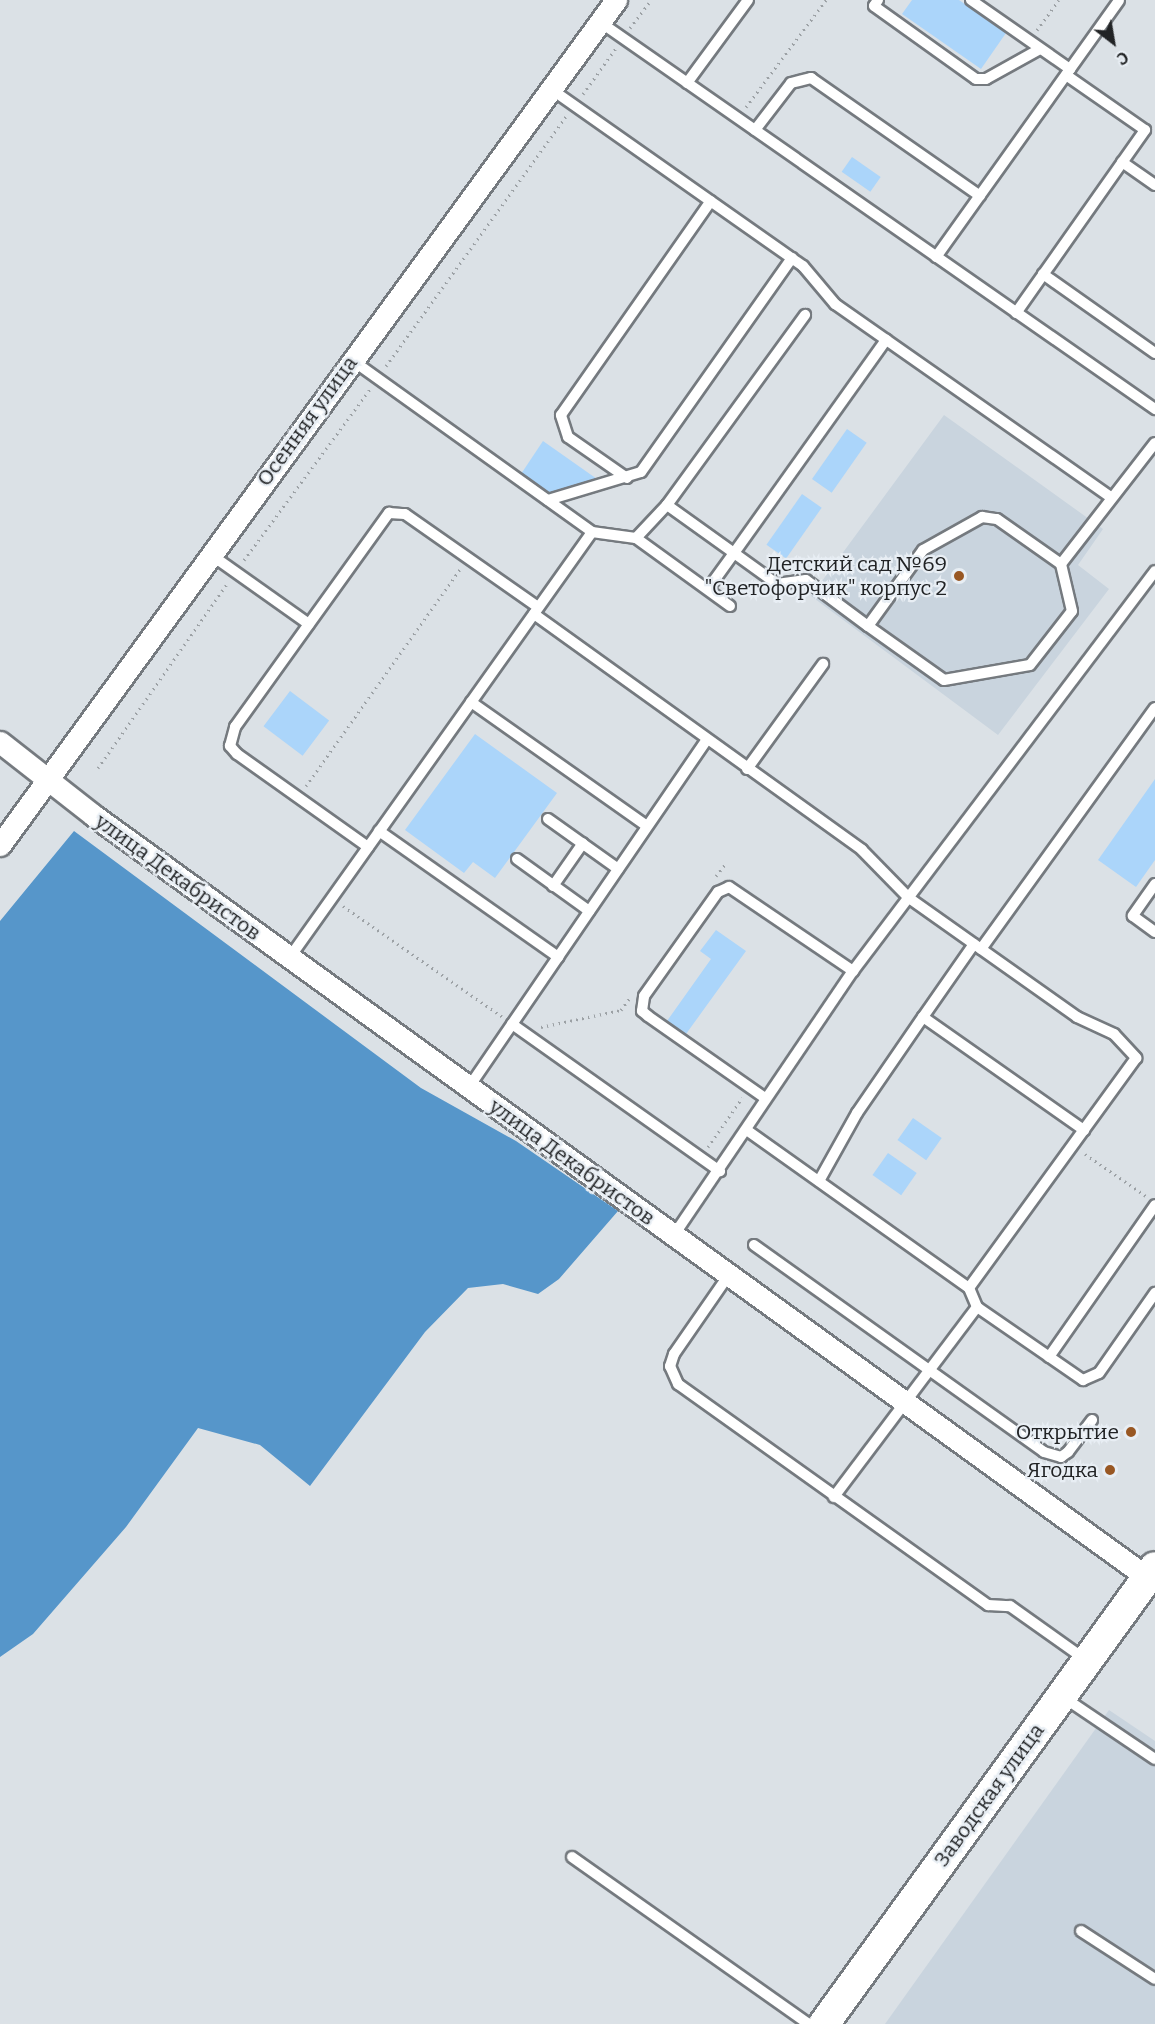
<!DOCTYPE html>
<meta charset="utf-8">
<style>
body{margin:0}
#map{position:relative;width:1155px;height:2024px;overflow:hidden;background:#dbe1e6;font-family:Bitter,serif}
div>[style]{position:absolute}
.built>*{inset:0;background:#c9d4de}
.green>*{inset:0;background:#abd5fa;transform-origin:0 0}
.water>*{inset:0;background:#5696ca}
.path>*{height:3px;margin-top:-1.5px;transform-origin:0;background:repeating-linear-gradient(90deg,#9ca1a5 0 1.5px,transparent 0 6px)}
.roads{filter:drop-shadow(2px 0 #757a7f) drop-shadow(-2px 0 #757a7f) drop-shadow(0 2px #757a7f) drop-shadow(0 -2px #757a7f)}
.lane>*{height:10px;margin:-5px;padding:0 5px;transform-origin:5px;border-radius:5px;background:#fff}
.street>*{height:21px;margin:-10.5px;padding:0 10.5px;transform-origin:10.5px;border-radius:10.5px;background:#fff}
.secondary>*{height:30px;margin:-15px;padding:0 15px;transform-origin:15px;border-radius:15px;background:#fff}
.dots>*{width:16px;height:16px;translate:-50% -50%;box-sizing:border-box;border:3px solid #e8eef4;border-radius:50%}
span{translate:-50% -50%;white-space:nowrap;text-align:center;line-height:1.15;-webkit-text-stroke:4.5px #e8eef4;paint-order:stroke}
.street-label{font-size:21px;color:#212325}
.poi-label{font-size:21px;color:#212325}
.right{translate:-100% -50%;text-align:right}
.north{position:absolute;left:1083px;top:12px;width:60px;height:60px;-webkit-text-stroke:4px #e8eef4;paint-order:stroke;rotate:149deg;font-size:16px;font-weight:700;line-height:24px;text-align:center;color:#212325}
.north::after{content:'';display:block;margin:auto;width:21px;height:27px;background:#212325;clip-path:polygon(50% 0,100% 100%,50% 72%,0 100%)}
</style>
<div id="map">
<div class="built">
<i style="clip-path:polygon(944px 415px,1103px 529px,1078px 565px,1109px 589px,998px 735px,811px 596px)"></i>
<i style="clip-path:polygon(1109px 1710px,1155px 1741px,1155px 2024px,885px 2024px)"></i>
</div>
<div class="green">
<i style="clip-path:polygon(912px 0,959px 0,1006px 33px,981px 69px,902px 14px)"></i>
<i style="left:852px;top:157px;width:35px;height:18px;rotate:35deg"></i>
<i style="left:847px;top:429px;width:24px;height:61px;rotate:35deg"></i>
<i style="clip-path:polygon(543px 441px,597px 479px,549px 493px,521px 474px)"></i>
<i style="left:802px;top:494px;width:24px;height:62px;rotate:35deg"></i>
<i style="left:290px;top:691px;width:49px;height:44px;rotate:37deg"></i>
<i style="clip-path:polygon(475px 734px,557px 793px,495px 878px,473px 862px,464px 873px,405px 830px)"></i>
<i style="clip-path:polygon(1155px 779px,1155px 860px,1136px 887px,1098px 860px)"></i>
<i style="clip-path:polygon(716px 930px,746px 951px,686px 1034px,667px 1021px,711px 959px,700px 951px)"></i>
<i style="left:913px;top:1118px;width:35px;height:27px;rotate:35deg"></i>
<i style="left:888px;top:1153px;width:35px;height:27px;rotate:35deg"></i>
</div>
<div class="water">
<i style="clip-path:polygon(74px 831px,421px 1088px,516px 1141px,618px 1211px,559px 1279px,538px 1294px,503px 1284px,468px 1288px,425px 1332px,310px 1486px,260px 1445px,198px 1428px,126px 1527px,33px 1634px,0 1657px,0 921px)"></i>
</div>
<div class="path">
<i style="left:630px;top:28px;width:35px;rotate:-53deg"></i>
<i style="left:1037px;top:30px;width:37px;rotate:-54deg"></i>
<i style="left:583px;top:94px;width:57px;rotate:-54.3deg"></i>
<i style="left:746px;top:107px;width:134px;rotate:-53.2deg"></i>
<i style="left:386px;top:366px;width:308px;rotate:-54.2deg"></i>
<i style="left:244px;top:560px;width:212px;rotate:-53.6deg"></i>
<i style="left:98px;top:768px;width:227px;rotate:-55deg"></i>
<i style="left:306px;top:786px;width:266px;rotate:-54.6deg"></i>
<i style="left:716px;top:876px;width:16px;rotate:-52deg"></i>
<i style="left:343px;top:906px;width:195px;rotate:34.8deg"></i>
<i style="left:541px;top:1027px;width:82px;rotate:-12deg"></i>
<i style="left:621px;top:1010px;width:14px;rotate:-54deg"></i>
<i style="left:708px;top:1147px;width:60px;rotate:-55.2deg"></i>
<i style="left:1085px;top:1154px;width:74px;rotate:34.5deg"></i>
</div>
<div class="roads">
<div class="lane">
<i style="left:878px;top:0;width:7px;rotate:124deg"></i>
<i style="left:874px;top:6px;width:125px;rotate:35.6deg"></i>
<i style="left:976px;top:79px;width:10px"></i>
<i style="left:986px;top:79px;width:62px;rotate:-29.1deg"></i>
<i style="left:971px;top:0;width:121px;rotate:34.9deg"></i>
<i style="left:600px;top:22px;width:677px;rotate:34.89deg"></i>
<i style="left:687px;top:83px;width:103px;rotate:-53.7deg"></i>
<i style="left:551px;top:89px;width:308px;rotate:35.1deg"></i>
<i style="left:803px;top:266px;width:50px;rotate:49.9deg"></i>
<i style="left:835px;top:304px;width:337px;rotate:35deg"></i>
<i style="left:755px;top:130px;width:59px;rotate:-52.5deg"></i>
<i style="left:791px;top:83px;width:21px;rotate:-14deg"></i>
<i style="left:811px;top:78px;width:206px;rotate:34.9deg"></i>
<i style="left:1122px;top:162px;width:40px;rotate:34.9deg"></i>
<i style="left:936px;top:257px;width:315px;rotate:-54.5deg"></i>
<i style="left:1043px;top:274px;width:137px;rotate:35.2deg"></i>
<i style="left:1016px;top:313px;width:224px;rotate:-54.8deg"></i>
<i style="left:1145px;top:130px;width:96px;rotate:-145.2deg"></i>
<i style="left:352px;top:360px;width:295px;rotate:35.6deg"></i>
<i style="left:592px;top:532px;width:44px;rotate:7.8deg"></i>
<i style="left:636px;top:538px;width:45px;rotate:-46.8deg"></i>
<i style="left:667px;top:505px;width:235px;rotate:-54deg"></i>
<i style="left:627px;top:478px;width:72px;rotate:-145.2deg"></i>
<i style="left:568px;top:437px;width:23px;rotate:-108deg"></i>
<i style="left:561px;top:415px;width:261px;rotate:-55deg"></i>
<i style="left:548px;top:500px;width:97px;rotate:-16.8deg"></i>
<i style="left:641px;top:472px;width:262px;rotate:-54.8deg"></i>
<i style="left:667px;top:505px;width:82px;rotate:35.6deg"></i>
<i style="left:734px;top:553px;width:262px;rotate:-54.5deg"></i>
<i style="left:636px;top:538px;width:116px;rotate:35.9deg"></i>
<i style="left:210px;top:554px;width:121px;rotate:35.3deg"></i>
<i style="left:708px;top:589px;width:44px;rotate:-54.2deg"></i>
<i style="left:734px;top:553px;width:53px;rotate:35.8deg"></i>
<i style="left:777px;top:584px;width:29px;rotate:-8deg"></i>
<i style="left:806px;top:580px;width:77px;rotate:36.6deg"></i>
<i style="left:868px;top:626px;width:94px;rotate:-54.1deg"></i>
<i style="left:923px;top:550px;width:68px;rotate:-29.2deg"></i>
<i style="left:982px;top:517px;width:15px;rotate:8deg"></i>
<i style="left:997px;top:519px;width:78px;rotate:35.1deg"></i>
<i style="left:1061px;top:564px;width:153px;rotate:-52.2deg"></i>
<i style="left:534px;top:614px;width:404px;rotate:35.7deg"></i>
<i style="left:862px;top:850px;width:67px;rotate:45.6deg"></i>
<i style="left:909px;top:898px;width:206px;rotate:35.3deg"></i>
<i style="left:1077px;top:1017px;width:41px;rotate:24.7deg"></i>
<i style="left:1114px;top:1034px;width:33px;rotate:47deg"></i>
<i style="left:1136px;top:1058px;width:284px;rotate:126deg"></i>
<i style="left:969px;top:1288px;width:21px;rotate:67deg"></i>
<i style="left:977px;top:1307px;width:238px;rotate:127deg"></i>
<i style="left:868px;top:626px;width:93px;rotate:35.4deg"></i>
<i style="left:944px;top:680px;width:87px;rotate:-9.9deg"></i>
<i style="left:1030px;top:665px;width:68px;rotate:-52.1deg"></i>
<i style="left:1072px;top:611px;width:48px;rotate:-103.2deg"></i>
<i style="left:471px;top:702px;width:215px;rotate:35.2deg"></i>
<i style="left:747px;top:769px;width:130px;rotate:-54.1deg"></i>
<i style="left:548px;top:819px;width:86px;rotate:35.5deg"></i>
<i style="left:379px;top:831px;width:219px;rotate:35.1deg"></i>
<i style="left:558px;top:957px;width:264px;rotate:-55.6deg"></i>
<i style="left:368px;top:847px;width:161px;rotate:-144.6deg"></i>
<i style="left:237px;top:754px;width:11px;rotate:-131deg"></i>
<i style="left:230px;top:746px;width:20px;rotate:-75deg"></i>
<i style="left:235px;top:727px;width:264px;rotate:-54.3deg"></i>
<i style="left:389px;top:513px;width:16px;rotate:4deg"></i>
<i style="left:405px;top:514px;width:162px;rotate:35deg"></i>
<i style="left:517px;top:859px;width:89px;rotate:35.8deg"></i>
<i style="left:1155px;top:884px;width:39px;rotate:125deg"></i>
<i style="left:1133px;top:916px;width:27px;rotate:36deg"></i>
<i style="left:553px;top:886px;width:52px;rotate:-55.1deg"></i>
<i style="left:981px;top:949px;width:297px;rotate:-54.2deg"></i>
<i style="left:290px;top:957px;width:521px;rotate:-54.6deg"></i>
<i style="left:923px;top:1017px;width:89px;rotate:-55.1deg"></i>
<i style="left:512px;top:1024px;width:255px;rotate:35.3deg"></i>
<i style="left:469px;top:1087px;width:158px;rotate:-55.6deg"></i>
<i style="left:765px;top:1098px;width:143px;rotate:-145deg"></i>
<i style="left:648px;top:1016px;width:8px;rotate:-140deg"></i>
<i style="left:642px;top:1011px;width:15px;rotate:-82deg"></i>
<i style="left:644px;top:996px;width:128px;rotate:-54.6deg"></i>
<i style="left:718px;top:892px;width:12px;rotate:-24deg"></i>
<i style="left:729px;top:887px;width:150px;rotate:34.1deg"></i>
<i style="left:748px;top:1131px;width:271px;rotate:35.4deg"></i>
<i style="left:819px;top:1181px;width:78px;rotate:-60.8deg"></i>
<i style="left:857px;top:1113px;width:116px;rotate:-55.5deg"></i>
<i style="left:923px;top:1017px;width:197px;rotate:35.1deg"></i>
<i style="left:674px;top:1235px;width:319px;rotate:-55.9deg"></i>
<i style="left:853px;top:971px;width:501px;rotate:-52.95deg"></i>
<i style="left:754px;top:1245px;width:356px;rotate:35.5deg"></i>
<i style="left:1044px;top:1452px;width:18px;rotate:16deg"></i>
<i style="left:1061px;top:1457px;width:9px;rotate:-36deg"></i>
<i style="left:1068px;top:1452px;width:40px;rotate:-53deg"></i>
<i style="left:728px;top:1276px;width:95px;rotate:124.7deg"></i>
<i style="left:674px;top:1354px;width:13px;rotate:108deg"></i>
<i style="left:670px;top:1366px;width:20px;rotate:66deg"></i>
<i style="left:678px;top:1384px;width:381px;rotate:35.5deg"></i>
<i style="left:988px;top:1605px;width:22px;rotate:3deg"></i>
<i style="left:1010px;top:1606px;width:93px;rotate:35.4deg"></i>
<i style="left:977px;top:1307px;width:129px;rotate:34.6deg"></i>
<i style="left:1083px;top:1380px;width:17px;rotate:-24deg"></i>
<i style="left:1099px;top:1373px;width:98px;rotate:-55deg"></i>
<i style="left:1049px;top:1357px;width:185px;rotate:-55.1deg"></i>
<i style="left:1063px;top:1697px;width:111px;rotate:34deg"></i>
<i style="left:572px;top:1857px;width:290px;rotate:35.2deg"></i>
<i style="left:1081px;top:1931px;width:88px;rotate:33deg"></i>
</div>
<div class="street">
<i style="left:0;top:742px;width:118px;rotate:38.1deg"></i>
<i style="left:93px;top:815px;width:1301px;rotate:35.87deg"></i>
<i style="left:0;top:845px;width:1046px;rotate:-53.91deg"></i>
</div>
<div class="secondary">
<i style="left:824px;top:2024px;width:564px;rotate:-54.08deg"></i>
</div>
</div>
<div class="dots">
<i style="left:959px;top:576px;background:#985723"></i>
<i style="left:1131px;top:1432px;background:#985723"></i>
<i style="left:1110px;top:1470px;background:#985723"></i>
</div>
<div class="street-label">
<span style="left:307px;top:421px;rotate:-54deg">Осенняя улица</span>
<span style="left:178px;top:877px;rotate:36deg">улица Декабристов</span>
<span style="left:572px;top:1162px;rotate:36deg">улица Декабристов</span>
<span style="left:989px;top:1795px;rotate:-54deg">Заводская улица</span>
</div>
<div class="poi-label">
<span class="right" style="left:947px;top:576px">Детский сад №69<br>"Светофорчик" корпус 2</span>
<span class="right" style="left:1119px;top:1432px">Открытие</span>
<span class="right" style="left:1098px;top:1470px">Ягодка</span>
</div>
<div class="north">С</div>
</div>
